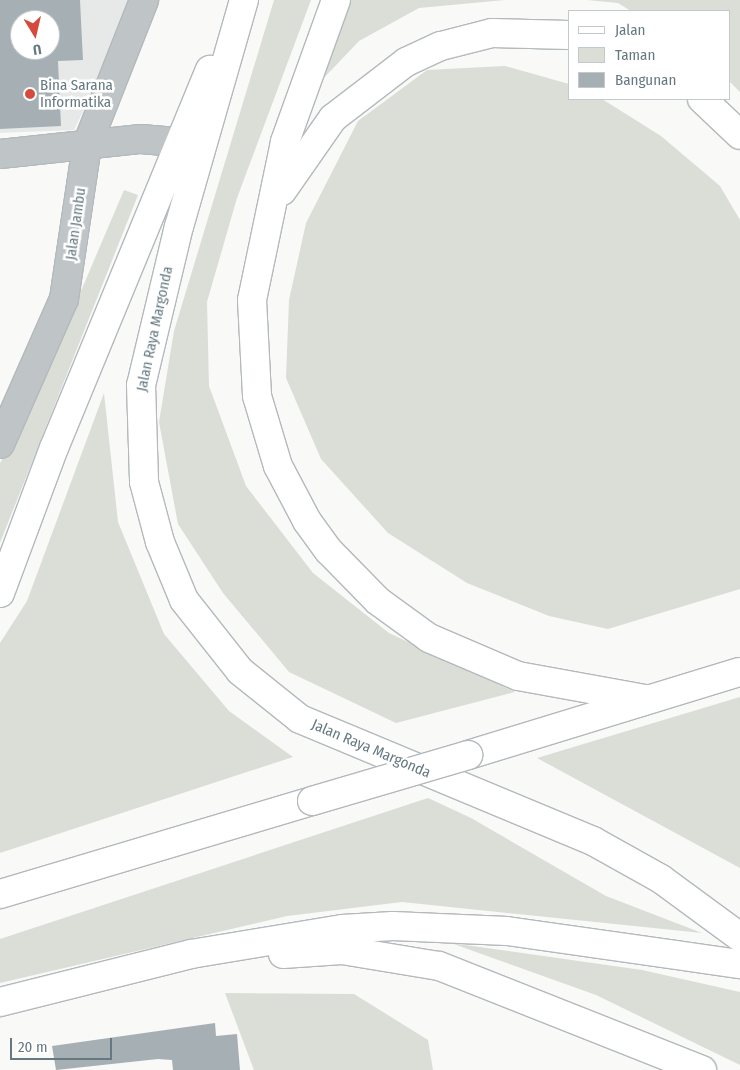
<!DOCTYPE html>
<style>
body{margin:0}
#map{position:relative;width:740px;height:1070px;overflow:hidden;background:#f9f9f8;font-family:"Fira Sans Condensed",sans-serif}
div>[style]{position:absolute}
.built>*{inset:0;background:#e7e9e8}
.green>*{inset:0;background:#daded7}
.building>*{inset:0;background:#a6b0b4}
.roads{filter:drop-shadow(1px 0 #b3b9bc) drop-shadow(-1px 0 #b3b9bc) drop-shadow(0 1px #b3b9bc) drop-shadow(0 -1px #b3b9bc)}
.minor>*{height:28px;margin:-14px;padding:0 14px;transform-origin:14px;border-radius:14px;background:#bfc5c7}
.primary>*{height:28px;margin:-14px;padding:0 14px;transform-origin:14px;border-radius:14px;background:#fff}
.bridges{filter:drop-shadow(1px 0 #b3b9bc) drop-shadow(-1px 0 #b3b9bc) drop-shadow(0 1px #b3b9bc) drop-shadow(0 -1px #b3b9bc)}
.primary-bridge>*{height:28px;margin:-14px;padding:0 14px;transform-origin:14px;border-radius:14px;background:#fff}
.dots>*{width:14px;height:14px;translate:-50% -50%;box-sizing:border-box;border:2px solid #fff;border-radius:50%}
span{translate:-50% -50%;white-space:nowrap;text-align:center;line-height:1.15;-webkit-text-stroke:5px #fff;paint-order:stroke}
.poi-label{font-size:15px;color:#667980}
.left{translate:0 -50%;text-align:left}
.street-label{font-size:15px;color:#667980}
.legend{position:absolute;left:568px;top:10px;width:162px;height:90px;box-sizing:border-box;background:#fff;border:1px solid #c2c9cc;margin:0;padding:6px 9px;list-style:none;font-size:15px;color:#667980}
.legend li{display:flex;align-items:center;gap:10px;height:25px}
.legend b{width:25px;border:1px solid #c2c9cc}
.north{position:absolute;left:10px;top:10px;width:50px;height:50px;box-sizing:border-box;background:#fff;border:1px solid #c2c9cc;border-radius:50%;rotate:171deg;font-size:14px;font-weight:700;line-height:20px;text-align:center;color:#667980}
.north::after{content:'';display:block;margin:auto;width:18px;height:22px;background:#d54a3c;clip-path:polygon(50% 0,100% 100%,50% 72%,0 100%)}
.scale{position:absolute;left:10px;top:1038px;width:102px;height:22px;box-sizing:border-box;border:2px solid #667980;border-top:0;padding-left:6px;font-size:15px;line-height:18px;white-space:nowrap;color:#667980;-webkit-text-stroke:4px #fff;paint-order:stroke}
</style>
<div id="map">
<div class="built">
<i style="clip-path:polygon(evenodd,0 0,137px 0,74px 130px,0 133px,0 0,20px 20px,50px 20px,50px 50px,20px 50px,20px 20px)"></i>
</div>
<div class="green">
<i style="clip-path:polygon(274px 0,311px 0,237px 198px,207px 302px,209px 386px,246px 486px,313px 573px,389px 633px,515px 692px,396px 723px,289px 672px,223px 593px,178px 524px,159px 422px,174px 331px)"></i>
<i style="clip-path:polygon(350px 0,505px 0,419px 8px,359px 41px,320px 82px)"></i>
<i style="clip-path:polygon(587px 0,740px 0,740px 92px,729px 81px,729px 11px,631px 11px,618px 3px)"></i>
<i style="clip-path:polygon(505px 66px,569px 84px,569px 99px,602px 99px,661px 136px,720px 186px,740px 220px,740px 589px,608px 629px,549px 616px,467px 583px,388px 533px,321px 459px,286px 378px,289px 300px,306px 223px,358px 121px,427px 70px)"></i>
<i style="clip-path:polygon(124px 190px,138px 195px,0 543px,0 463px,29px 413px)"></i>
<i style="clip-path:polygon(104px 393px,118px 522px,164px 634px,229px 711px,293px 757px,0 853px,0 643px,27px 601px)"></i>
<i style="clip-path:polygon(740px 697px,740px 868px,537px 758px)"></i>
<i style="clip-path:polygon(428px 798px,471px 818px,606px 896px,702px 933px,402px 902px,287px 916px,0 983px,0 939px)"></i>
<i style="clip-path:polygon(451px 943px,642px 970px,740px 992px,740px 1065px,596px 995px)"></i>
<i style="clip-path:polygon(225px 993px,354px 994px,428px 1040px,433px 1070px,254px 1070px)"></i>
</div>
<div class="building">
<i style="clip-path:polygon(evenodd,0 0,80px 0,83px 60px,58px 61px,61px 126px,0 129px,0 0,20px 20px,50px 20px,50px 50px,20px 50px,20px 20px)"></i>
<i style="clip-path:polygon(215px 1023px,216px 1036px,237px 1034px,240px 1070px,173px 1070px,172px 1060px,158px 1059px,56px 1070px,52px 1046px)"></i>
</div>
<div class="roads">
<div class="minor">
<i style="left:0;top:154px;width:142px;rotate:-6.1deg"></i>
<i style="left:141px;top:139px;width:35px;rotate:5deg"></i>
<i style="left:0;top:444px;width:158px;rotate:-66.2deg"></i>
<i style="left:64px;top:299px;width:156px;rotate:-81.5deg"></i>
<i style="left:87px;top:145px;width:156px;rotate:-68.5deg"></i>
</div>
<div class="primary">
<i style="left:244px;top:0;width:235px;rotate:106deg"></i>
<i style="left:179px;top:226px;width:163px;rotate:103.4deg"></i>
<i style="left:141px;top:385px;width:97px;rotate:88.2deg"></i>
<i style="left:144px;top:482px;width:62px;rotate:75.1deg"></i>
<i style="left:160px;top:542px;width:63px;rotate:67.5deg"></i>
<i style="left:184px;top:600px;width:90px;rotate:51.7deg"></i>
<i style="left:240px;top:671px;width:77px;rotate:38.7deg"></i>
<i style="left:300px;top:719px;width:317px;rotate:22.6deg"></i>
<i style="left:593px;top:841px;width:78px;rotate:29.2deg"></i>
<i style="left:661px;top:879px;width:98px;rotate:36.3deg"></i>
<i style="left:336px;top:0;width:151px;rotate:109.8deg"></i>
<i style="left:285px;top:142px;width:161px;rotate:101.8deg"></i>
<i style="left:252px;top:300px;width:96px;rotate:87deg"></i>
<i style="left:257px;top:396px;width:73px;rotate:73.3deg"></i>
<i style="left:278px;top:466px;width:62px;rotate:62.2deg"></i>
<i style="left:307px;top:521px;width:37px;rotate:54deg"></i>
<i style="left:329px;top:551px;width:70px;rotate:45.6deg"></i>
<i style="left:378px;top:601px;width:63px;rotate:36deg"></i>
<i style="left:429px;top:638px;width:97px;rotate:23.1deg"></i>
<i style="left:518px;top:676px;width:129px;rotate:10.3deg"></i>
<i style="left:702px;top:99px;width:52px;rotate:43.5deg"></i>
<i style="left:282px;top:191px;width:89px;rotate:-55.1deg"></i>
<i style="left:333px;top:118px;width:92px;rotate:-37.5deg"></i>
<i style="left:406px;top:62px;width:38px;rotate:-25deg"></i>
<i style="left:441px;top:46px;width:53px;rotate:-14.3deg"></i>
<i style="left:492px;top:33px;width:77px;rotate:1.5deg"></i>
<i style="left:0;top:593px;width:155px;rotate:-69.6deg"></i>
<i style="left:54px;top:448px;width:409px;rotate:-67.6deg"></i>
<i style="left:468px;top:755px;width:284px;rotate:-17deg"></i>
<i style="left:0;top:894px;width:326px;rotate:-16.6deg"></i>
<i style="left:283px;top:954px;width:59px;rotate:-3.9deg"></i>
<i style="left:342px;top:950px;width:98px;rotate:9.4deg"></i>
<i style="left:439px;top:966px;width:283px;rotate:21.6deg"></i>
<i style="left:0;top:1002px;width:197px;rotate:-14.1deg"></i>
<i style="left:191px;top:954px;width:153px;rotate:-9.4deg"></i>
<i style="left:342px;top:929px;width:51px;rotate:-3.4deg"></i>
<i style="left:393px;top:926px;width:114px;rotate:2.5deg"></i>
<i style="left:507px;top:931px;width:235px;rotate:8.1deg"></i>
</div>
</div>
<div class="bridges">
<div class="primary-bridge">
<i style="left:312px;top:801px;width:163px;rotate:-16.4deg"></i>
</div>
</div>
<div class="dots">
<i style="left:30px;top:94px;background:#d54a3c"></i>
</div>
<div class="poi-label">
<span class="left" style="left:40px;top:94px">Bina Sarana<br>Informatika</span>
</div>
<div class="street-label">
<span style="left:76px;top:224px;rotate:-82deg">Jalan Jambu</span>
<span style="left:155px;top:329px;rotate:-78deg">Jalan Raya Margonda</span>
<span style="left:371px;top:749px;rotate:23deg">Jalan Raya Margonda</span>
</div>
<ul class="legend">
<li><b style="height:6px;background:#fff"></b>Jalan</li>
<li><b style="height:14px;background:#daded7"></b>Taman</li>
<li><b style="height:14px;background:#a6b0b4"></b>Bangunan</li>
</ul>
<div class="north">U</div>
<div class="scale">20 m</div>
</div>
